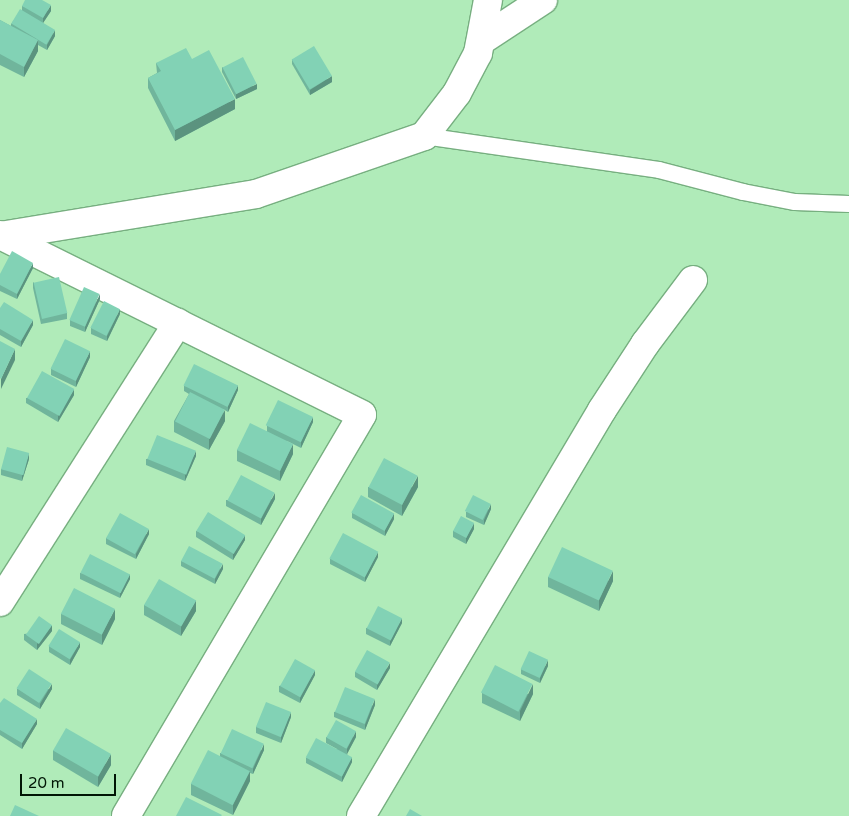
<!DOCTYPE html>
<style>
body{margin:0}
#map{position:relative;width:849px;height:816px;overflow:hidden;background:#b0ebb9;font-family:"Varela Round",sans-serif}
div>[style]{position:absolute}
.roads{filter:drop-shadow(1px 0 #77af80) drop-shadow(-1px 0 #77af80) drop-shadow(0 1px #77af80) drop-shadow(0 -1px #77af80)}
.service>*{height:16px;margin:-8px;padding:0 8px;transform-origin:8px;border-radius:8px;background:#fff}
.minor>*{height:28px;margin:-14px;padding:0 14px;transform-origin:14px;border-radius:14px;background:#fff}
.wall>*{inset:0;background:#70b59c}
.shaded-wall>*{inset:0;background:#5b937f}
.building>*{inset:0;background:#82d2b5;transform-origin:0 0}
span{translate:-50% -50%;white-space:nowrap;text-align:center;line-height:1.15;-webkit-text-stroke:5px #b0ebb9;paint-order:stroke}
.scale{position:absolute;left:20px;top:774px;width:96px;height:22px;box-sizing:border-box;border:2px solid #011505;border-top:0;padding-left:6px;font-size:15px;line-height:18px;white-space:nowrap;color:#011505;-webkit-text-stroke:4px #b0ebb9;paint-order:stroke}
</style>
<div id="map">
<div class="roads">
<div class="service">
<i style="left:424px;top:136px;width:237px;rotate:8.2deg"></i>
<i style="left:659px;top:170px;width:87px;rotate:14.7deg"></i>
<i style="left:743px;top:192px;width:53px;rotate:10.9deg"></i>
<i style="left:795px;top:202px;width:54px;rotate:2.1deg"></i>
</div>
<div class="minor">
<i style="left:482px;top:40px;width:73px;rotate:-33.3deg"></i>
<i style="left:0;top:235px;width:404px;rotate:26.4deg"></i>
<i style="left:362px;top:415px;width:465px;rotate:120.5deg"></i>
<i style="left:0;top:236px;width:259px;rotate:-9.3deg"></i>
<i style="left:256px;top:194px;width:178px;rotate:-19deg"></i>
<i style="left:424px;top:136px;width:54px;rotate:-52.5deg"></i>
<i style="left:457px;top:93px;width:45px;rotate:-62.3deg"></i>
<i style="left:478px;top:53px;width:54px;rotate:-79.3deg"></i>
<i style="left:0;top:602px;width:331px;rotate:-57.5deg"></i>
<i style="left:361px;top:816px;width:472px;rotate:-59.3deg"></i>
<i style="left:602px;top:410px;width:79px;rotate:-56.9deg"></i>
<i style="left:645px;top:344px;width:80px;rotate:-53.1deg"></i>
</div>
</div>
<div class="wall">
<i style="clip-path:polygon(22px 6px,51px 11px,43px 23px,55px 36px,47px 50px,38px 45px,38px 51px,24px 77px,0 65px,0 20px,11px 26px,11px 24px,22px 10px)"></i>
<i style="clip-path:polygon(192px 59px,235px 109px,175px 141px,148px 88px,148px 78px,157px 73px,156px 63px)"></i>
<i style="clip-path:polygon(292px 59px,332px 82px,310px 95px,292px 64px)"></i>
<i style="clip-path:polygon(222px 67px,257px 89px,236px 99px,222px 72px)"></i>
<i style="clip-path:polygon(33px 268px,17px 299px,0 291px,0 274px)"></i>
<i style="clip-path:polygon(33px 282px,67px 313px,67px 319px,41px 324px,33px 288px)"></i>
<i style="clip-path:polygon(100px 299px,85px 332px,70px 326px,70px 320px)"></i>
<i style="clip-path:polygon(0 308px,33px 325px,21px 347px,0 335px)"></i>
<i style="clip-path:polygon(120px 314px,107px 341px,91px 334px,91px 328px)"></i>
<i style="clip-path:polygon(90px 357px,76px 387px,51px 375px,51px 369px)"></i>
<i style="clip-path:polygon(184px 386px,238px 390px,228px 412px,223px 409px,225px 421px,209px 450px,174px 432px,174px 421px,189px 394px,184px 391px)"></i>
<i style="clip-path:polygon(74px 395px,58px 422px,26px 403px,26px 398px)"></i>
<i style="clip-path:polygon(313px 422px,301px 448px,287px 441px,293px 454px,280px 481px,237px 461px,237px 450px,267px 431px,267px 426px)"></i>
<i style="clip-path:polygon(196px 456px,185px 481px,146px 465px,146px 459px)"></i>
<i style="clip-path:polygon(29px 459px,22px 481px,1px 475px,1px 469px)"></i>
<i style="clip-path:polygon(368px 487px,418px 487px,402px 516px,368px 497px)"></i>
<i style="clip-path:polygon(275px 499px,261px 525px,226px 506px,226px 500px)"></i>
<i style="clip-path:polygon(491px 509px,484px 525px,466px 517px,466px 512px)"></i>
<i style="clip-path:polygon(352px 513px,394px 519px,385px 536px,352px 518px)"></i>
<i style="clip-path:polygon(474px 529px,466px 544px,453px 537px,453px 531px)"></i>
<i style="clip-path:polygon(196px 531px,245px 540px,233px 560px,196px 537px)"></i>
<i style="clip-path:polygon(149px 534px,136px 559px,106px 544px,106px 538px)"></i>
<i style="clip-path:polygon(378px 557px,365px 582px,330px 564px,330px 559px)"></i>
<i style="clip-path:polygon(181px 561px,223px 569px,215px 584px,181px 566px)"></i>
<i style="clip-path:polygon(80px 573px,130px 579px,120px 598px,80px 579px)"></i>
<i style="clip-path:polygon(548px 577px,613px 581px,599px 611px,548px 587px)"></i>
<i style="clip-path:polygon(144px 605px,196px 611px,181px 636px,144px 615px)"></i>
<i style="clip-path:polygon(61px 614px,115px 619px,102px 645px,61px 624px)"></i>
<i style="clip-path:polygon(402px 623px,390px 646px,366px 634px,366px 628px)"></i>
<i style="clip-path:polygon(52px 631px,37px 650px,24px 640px,24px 634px)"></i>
<i style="clip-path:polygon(49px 646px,80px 647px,70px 665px,49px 652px)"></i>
<i style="clip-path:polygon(548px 666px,540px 683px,521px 674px,521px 669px)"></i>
<i style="clip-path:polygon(390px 668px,377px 690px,355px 677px,355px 672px)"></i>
<i style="clip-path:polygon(315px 675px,300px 703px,279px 692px,279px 686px)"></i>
<i style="clip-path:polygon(17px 689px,52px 689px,40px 709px,17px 695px)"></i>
<i style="clip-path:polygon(482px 693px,533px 694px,520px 721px,482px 703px)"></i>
<i style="clip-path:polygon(0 703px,37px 724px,22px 749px,0 735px)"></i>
<i style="clip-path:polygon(375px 705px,365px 730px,334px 717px,334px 712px)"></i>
<i style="clip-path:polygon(291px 717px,281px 743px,256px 733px,256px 727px)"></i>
<i style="clip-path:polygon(326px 737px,356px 737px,347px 754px,352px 762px,342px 782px,306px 763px,306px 758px,337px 749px,326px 743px)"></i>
<i style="clip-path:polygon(53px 750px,111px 765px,98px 787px,53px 760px)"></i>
<i style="clip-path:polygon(264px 750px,253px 774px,250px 773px,250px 781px,233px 815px,191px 795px,191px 784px,220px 756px,220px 753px)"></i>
</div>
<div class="shaded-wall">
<i style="clip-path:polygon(51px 5px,51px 11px,43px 23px,43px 18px)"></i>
<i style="clip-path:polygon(55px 30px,55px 36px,47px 50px,47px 45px)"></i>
<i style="clip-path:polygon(38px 40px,38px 51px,24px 77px,24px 67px)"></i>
<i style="clip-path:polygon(332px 76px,332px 82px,310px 95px,310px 90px)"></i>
<i style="clip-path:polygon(257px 84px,257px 89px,236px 99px,236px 94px)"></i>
<i style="clip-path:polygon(235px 99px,235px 109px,175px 141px,175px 130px)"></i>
<i style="clip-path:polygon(33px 263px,33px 268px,17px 299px,17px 294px)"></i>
<i style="clip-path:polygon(100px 294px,100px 299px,85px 332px,85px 327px)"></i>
<i style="clip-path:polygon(120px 309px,120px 314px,107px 341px,107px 336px)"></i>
<i style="clip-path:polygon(33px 320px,33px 325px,21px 347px,21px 341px)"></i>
<i style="clip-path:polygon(15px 349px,15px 360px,1px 389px,1px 379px)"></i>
<i style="clip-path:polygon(90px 351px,90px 357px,76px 387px,76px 381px)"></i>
<i style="clip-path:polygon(238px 385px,238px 390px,228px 412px,228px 406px)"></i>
<i style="clip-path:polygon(74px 389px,74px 395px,58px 422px,58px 416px)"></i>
<i style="clip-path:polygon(225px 410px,225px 421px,209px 450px,209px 439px)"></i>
<i style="clip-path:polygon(313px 417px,313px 422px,301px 448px,301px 442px)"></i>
<i style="clip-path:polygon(293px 444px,293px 454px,280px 481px,280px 471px)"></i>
<i style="clip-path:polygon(196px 451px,196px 456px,185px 481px,185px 475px)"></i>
<i style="clip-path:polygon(29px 453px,29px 459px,22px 481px,22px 476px)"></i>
<i style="clip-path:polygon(418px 476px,418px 487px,402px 516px,402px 505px)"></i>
<i style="clip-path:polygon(275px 493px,275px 499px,261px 525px,261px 519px)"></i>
<i style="clip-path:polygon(491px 504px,491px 509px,484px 525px,484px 520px)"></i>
<i style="clip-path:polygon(394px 513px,394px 519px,385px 536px,385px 530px)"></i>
<i style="clip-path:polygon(474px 523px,474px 529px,466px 544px,466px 538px)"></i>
<i style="clip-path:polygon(149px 529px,149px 534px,136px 559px,136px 554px)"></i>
<i style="clip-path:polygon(245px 535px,245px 540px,233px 560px,233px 554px)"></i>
<i style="clip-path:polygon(378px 552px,378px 557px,365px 582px,365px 577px)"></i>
<i style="clip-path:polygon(223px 564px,223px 569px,215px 584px,215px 579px)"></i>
<i style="clip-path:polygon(613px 571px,613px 581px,599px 611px,599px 600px)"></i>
<i style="clip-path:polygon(130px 574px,130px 579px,120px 598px,120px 592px)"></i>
<i style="clip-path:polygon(196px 600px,196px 611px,181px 636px,181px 626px)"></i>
<i style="clip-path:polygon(115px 609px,115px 619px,102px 645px,102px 634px)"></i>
<i style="clip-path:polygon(402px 618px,402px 623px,390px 646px,390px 641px)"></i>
<i style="clip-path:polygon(52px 625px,52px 631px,37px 650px,37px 644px)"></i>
<i style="clip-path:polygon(80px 642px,80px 647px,70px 665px,70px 660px)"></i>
<i style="clip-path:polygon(548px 660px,548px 666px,540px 683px,540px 678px)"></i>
<i style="clip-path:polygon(390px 663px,390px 668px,377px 690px,377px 685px)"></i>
<i style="clip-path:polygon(315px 670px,315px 675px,300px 703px,300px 698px)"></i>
<i style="clip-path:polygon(52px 684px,52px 689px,40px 709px,40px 704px)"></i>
<i style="clip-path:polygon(533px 684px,533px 694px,520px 721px,520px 711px)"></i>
<i style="clip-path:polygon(375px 699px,375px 705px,365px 730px,365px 725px)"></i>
<i style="clip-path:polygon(291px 712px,291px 717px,281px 743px,281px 737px)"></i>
<i style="clip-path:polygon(37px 719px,37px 724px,22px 749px,22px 743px)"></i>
<i style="clip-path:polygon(356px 731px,356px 737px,347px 754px,347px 749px)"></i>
<i style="clip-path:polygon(264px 744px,264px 750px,253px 774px,253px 769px)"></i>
<i style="clip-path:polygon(111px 754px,111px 765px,98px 787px,98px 777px)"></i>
<i style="clip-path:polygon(352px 757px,352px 762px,342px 782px,342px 776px)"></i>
<i style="clip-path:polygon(250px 771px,250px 781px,233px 815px,233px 805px)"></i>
</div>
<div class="building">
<i style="clip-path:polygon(25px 0,42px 0,51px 5px,43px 18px,22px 6px)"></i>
<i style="left:20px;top:9px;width:41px;height:17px;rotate:31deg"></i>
<i style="clip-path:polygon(0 20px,38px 40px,24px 67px,0 54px)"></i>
<i style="left:314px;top:46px;width:35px;height:26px;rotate:59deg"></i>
<i style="clip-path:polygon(186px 48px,192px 59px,209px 50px,235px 99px,175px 130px,148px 78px,161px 71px,156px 63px)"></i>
<i style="left:243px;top:57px;width:30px;height:23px;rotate:63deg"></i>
<i style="clip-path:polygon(12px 251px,33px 263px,17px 294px,0 285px,0 274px)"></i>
<i style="left:59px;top:277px;width:37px;height:26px;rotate:77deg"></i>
<i style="left:84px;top:287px;width:17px;height:36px;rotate:24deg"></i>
<i style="left:104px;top:301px;width:18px;height:30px;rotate:27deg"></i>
<i style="clip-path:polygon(4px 302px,33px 320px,21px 341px,0 329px,0 308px)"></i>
<i style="left:65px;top:339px;width:28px;height:33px;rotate:26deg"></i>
<i style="clip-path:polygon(0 341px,15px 349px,1px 379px,0 378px)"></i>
<i style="left:194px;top:364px;width:49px;height:24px;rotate:26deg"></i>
<i style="left:42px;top:371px;width:37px;height:31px;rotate:29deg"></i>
<i style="left:190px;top:392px;width:39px;height:33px;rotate:27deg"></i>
<i style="left:278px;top:400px;width:39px;height:28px;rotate:26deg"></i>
<i style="left:250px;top:423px;width:48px;height:30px;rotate:26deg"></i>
<i style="left:157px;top:435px;width:42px;height:26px;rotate:22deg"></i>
<i style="left:7px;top:447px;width:23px;height:23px;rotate:15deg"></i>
<i style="left:384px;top:458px;width:38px;height:33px;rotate:28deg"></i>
<i style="left:241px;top:475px;width:38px;height:29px;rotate:28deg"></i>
<i style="left:361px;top:495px;width:38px;height:20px;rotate:29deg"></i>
<i style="left:473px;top:495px;width:20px;height:18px;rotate:27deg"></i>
<i style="left:208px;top:512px;width:44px;height:22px;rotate:32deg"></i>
<i style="left:120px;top:513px;width:33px;height:29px;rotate:29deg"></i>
<i style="left:461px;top:516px;width:15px;height:17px;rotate:28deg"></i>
<i style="left:343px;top:533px;width:40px;height:29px;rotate:28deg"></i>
<i style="left:189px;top:546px;width:38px;height:17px;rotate:28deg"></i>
<i style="left:562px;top:547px;width:56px;height:33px;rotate:25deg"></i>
<i style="left:90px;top:554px;width:45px;height:21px;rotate:27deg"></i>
<i style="left:159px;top:579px;width:43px;height:30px;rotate:30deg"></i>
<i style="left:74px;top:588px;width:46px;height:29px;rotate:27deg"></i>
<i style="left:378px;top:606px;width:27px;height:25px;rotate:27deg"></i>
<i style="left:39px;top:616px;width:16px;height:23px;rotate:35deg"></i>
<i style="left:59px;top:629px;width:25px;height:20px;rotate:32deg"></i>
<i style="left:367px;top:650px;width:26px;height:25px;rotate:29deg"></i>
<i style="left:529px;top:651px;width:21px;height:20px;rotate:25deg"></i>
<i style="left:295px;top:659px;width:23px;height:31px;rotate:29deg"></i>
<i style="left:495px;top:665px;width:42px;height:31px;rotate:27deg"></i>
<i style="left:29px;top:669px;width:27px;height:23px;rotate:33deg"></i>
<i style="left:345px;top:687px;width:32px;height:27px;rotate:22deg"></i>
<i style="clip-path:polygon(4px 698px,37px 719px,22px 743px,0 730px,0 703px)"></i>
<i style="left:266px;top:702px;width:27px;height:27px;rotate:22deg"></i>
<i style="left:336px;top:720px;width:23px;height:20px;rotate:29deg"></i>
<i style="left:66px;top:728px;width:52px;height:26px;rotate:30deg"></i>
<i style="left:232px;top:729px;width:35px;height:27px;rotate:25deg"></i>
<i style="left:316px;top:738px;width:41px;height:22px;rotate:28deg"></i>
<i style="left:208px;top:750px;width:47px;height:38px;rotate:27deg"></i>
<i style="clip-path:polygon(186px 797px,222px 815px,221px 816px,176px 816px)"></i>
<i style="clip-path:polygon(15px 805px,39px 816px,10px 816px)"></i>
<i style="clip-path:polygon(410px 809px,422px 816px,406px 816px)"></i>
</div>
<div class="scale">20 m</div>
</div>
